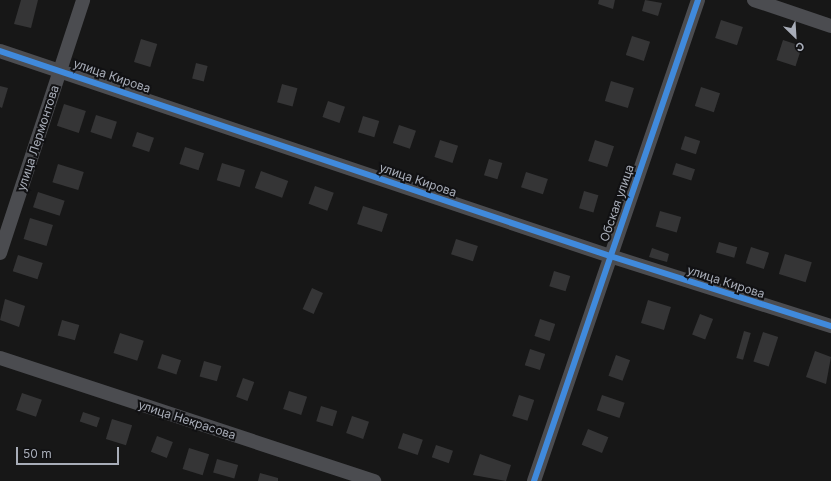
<!DOCTYPE html>
<meta charset="utf-8">
<style>
body{margin:0}
#map{position:relative;width:831px;height:481px;overflow:hidden;background:#171717;font-family:Inter,sans-serif}
div>[style]{position:absolute}
.building>*{inset:0;background:#353536;transform-origin:0 0}
.minor>*{height:14px;margin:-7px;padding:0 7px;transform-origin:7px;border-radius:7px;background:#4b4c50}
.cycleway>*{height:6px;margin:-3px;padding:0 3px;transform-origin:3px;border-radius:3px;background:#408adc}
span{translate:-50% -50%;white-space:nowrap;text-align:center;line-height:1.15;-webkit-text-stroke:4px #111113;paint-order:stroke}
.street-label{font-size:12px;color:#a8adb8}
.north{position:absolute;left:775px;top:16px;width:40px;height:40px;-webkit-text-stroke:3px #111113;paint-order:stroke;rotate:155deg;font-size:11px;font-weight:700;line-height:16px;text-align:center;color:#a8adb8}
.north::after{content:'';display:block;margin:auto;width:14px;height:18px;background:#a8adb8;clip-path:polygon(50% 0,100% 100%,50% 72%,0 100%)}
.scale{position:absolute;left:16px;top:447px;width:103px;height:18px;box-sizing:border-box;border:2px solid #a8adb8;border-top:0;padding-left:5px;font-size:12px;line-height:14px;white-space:nowrap;color:#a8adb8;-webkit-text-stroke:3px #111113;paint-order:stroke}
</style>
<div id="map">
<div class="building">
<i style="clip-path:polygon(21px 0,38px 0,31px 28px,14px 24px)"></i>
<i style="clip-path:polygon(599px 0,615px 0,613px 9px,598px 4px)"></i>
<i style="clip-path:polygon(645px 0,662px 3px,658px 16px,642px 11px)"></i>
<i style="left:721px;top:20px;width:23px;height:19px;rotate:18deg"></i>
<i style="left:632px;top:36px;width:19px;height:20px;rotate:18deg"></i>
<i style="left:141px;top:39px;width:17px;height:24px;rotate:17deg"></i>
<i style="left:783px;top:40px;width:20px;height:21px;rotate:18deg"></i>
<i style="left:196px;top:63px;width:12px;height:16px;rotate:14deg"></i>
<i style="left:611px;top:81px;width:24px;height:21px;rotate:17deg"></i>
<i style="left:282px;top:84px;width:16px;height:19px;rotate:15deg"></i>
<i style="clip-path:polygon(0 86px,8px 88px,2px 108px,0 107px)"></i>
<i style="left:701px;top:87px;width:20px;height:20px;rotate:18deg"></i>
<i style="left:328px;top:101px;width:18px;height:17px;rotate:19deg"></i>
<i style="left:64px;top:104px;width:23px;height:23px;rotate:18deg"></i>
<i style="left:96px;top:115px;width:22px;height:18px;rotate:18deg"></i>
<i style="left:363px;top:116px;width:17px;height:17px;rotate:17deg"></i>
<i style="left:399px;top:125px;width:18px;height:19px;rotate:19deg"></i>
<i style="left:137px;top:132px;width:18px;height:15px;rotate:19deg"></i>
<i style="left:685px;top:136px;width:16px;height:14px;rotate:18deg"></i>
<i style="left:440px;top:140px;width:19px;height:18px;rotate:18deg"></i>
<i style="left:595px;top:140px;width:20px;height:22px;rotate:18deg"></i>
<i style="left:185px;top:147px;width:20px;height:18px;rotate:18deg"></i>
<i style="left:489px;top:159px;width:14px;height:17px;rotate:17deg"></i>
<i style="left:222px;top:163px;width:24px;height:18px;rotate:17deg"></i>
<i style="left:676px;top:163px;width:20px;height:12px;rotate:18deg"></i>
<i style="left:58px;top:164px;width:27px;height:19px;rotate:17deg"></i>
<i style="left:261px;top:171px;width:29px;height:18px;rotate:20deg"></i>
<i style="left:526px;top:172px;width:23px;height:16px;rotate:18deg"></i>
<i style="left:315px;top:186px;width:20px;height:19px;rotate:20deg"></i>
<i style="left:584px;top:191px;width:15px;height:18px;rotate:16deg"></i>
<i style="left:38px;top:192px;width:28px;height:16px;rotate:18deg"></i>
<i style="left:363px;top:206px;width:26px;height:19px;rotate:18deg"></i>
<i style="left:660px;top:211px;width:22px;height:16px;rotate:16deg"></i>
<i style="left:30px;top:218px;width:24px;height:22px;rotate:17deg"></i>
<i style="left:456px;top:239px;width:23px;height:16px;rotate:18deg"></i>
<i style="left:719px;top:242px;width:19px;height:11px;rotate:16deg"></i>
<i style="left:751px;top:247px;width:19px;height:17px;rotate:18deg"></i>
<i style="clip-path:polygon(652px 248px,669px 254px,667px 262px,649px 257px)"></i>
<i style="left:785px;top:254px;width:28px;height:21px;rotate:17deg"></i>
<i style="left:18px;top:255px;width:26px;height:17px;rotate:18deg"></i>
<i style="left:554px;top:271px;width:17px;height:16px;rotate:17deg"></i>
<i style="left:312px;top:288px;width:12px;height:23px;rotate:24deg"></i>
<i style="clip-path:polygon(5px 299px,25px 306px,19px 327px,0 320px)"></i>
<i style="left:648px;top:300px;width:24px;height:24px;rotate:17deg"></i>
<i style="left:700px;top:314px;width:14px;height:22px;rotate:21deg"></i>
<i style="left:540px;top:319px;width:16px;height:18px;rotate:18deg"></i>
<i style="left:62px;top:320px;width:18px;height:16px;rotate:16deg"></i>
<i style="left:744px;top:331px;width:7px;height:28px;rotate:16deg"></i>
<i style="left:763px;top:332px;width:16px;height:31px;rotate:18deg"></i>
<i style="left:120px;top:333px;width:25px;height:21px;rotate:18deg"></i>
<i style="left:530px;top:349px;width:16px;height:17px;rotate:18deg"></i>
<i style="clip-path:polygon(815px 351px,831px 357px,826px 384px,806px 377px)"></i>
<i style="left:162px;top:354px;width:20px;height:15px;rotate:18deg"></i>
<i style="left:616px;top:355px;width:15px;height:22px;rotate:20deg"></i>
<i style="left:204px;top:361px;width:18px;height:16px;rotate:16deg"></i>
<i style="left:243px;top:378px;width:12px;height:20px;rotate:20deg"></i>
<i style="left:289px;top:391px;width:19px;height:19px;rotate:18deg"></i>
<i style="left:22px;top:393px;width:21px;height:18px;rotate:19deg"></i>
<i style="left:519px;top:395px;width:16px;height:22px;rotate:18deg"></i>
<i style="left:602px;top:395px;width:24px;height:16px;rotate:19deg"></i>
<i style="left:321px;top:406px;width:17px;height:16px;rotate:17deg"></i>
<i style="left:83px;top:412px;width:18px;height:10px;rotate:19deg"></i>
<i style="left:352px;top:416px;width:18px;height:18px;rotate:19deg"></i>
<i style="left:112px;top:419px;width:21px;height:21px;rotate:17deg"></i>
<i style="left:588px;top:429px;width:22px;height:17px;rotate:22deg"></i>
<i style="left:403px;top:433px;width:21px;height:16px;rotate:19deg"></i>
<i style="left:157px;top:436px;width:17px;height:17px;rotate:21deg"></i>
<i style="left:436px;top:445px;width:18px;height:13px;rotate:19deg"></i>
<i style="left:189px;top:448px;width:21px;height:22px;rotate:17deg"></i>
<i style="clip-path:polygon(480px 454px,511px 465px,506px 481px,473px 475px)"></i>
<i style="left:217px;top:459px;width:22px;height:14px;rotate:16deg"></i>
<i style="clip-path:polygon(260px 473px,278px 478px,278px 481px,258px 481px)"></i>
</div>
<div class="minor">
<i style="left:754px;top:0;width:81px;rotate:18.7deg"></i>
<i style="left:0;top:51px;width:644px;rotate:18.58deg"></i>
<i style="left:610px;top:256px;width:232px;rotate:17.6deg"></i>
<i style="left:0;top:253px;width:266px;rotate:-71.8deg"></i>
<i style="left:0;top:358px;width:394px;rotate:18.2deg"></i>
<i style="left:534px;top:481px;width:508px;rotate:-71.17deg"></i>
</div>
<div class="cycleway">
<i style="left:0;top:51px;width:644px;rotate:18.58deg"></i>
<i style="left:610px;top:256px;width:232px;rotate:17.6deg"></i>
<i style="left:534px;top:481px;width:508px;rotate:-71.17deg"></i>
</div>
<div class="street-label">
<span style="left:112px;top:76px;rotate:19deg">улица Кирова</span>
<span style="left:38px;top:138px;rotate:-72deg">улица Лермонтова</span>
<span style="left:418px;top:180px;rotate:19deg">улица Кирова</span>
<span style="left:617px;top:203px;rotate:-71deg">Обская улица</span>
<span style="left:726px;top:282px;rotate:18deg">улица Кирова</span>
<span style="left:187px;top:420px;rotate:18deg">улица Некрасова</span>
</div>
<div class="north">С</div>
<div class="scale">50 m</div>
</div>
